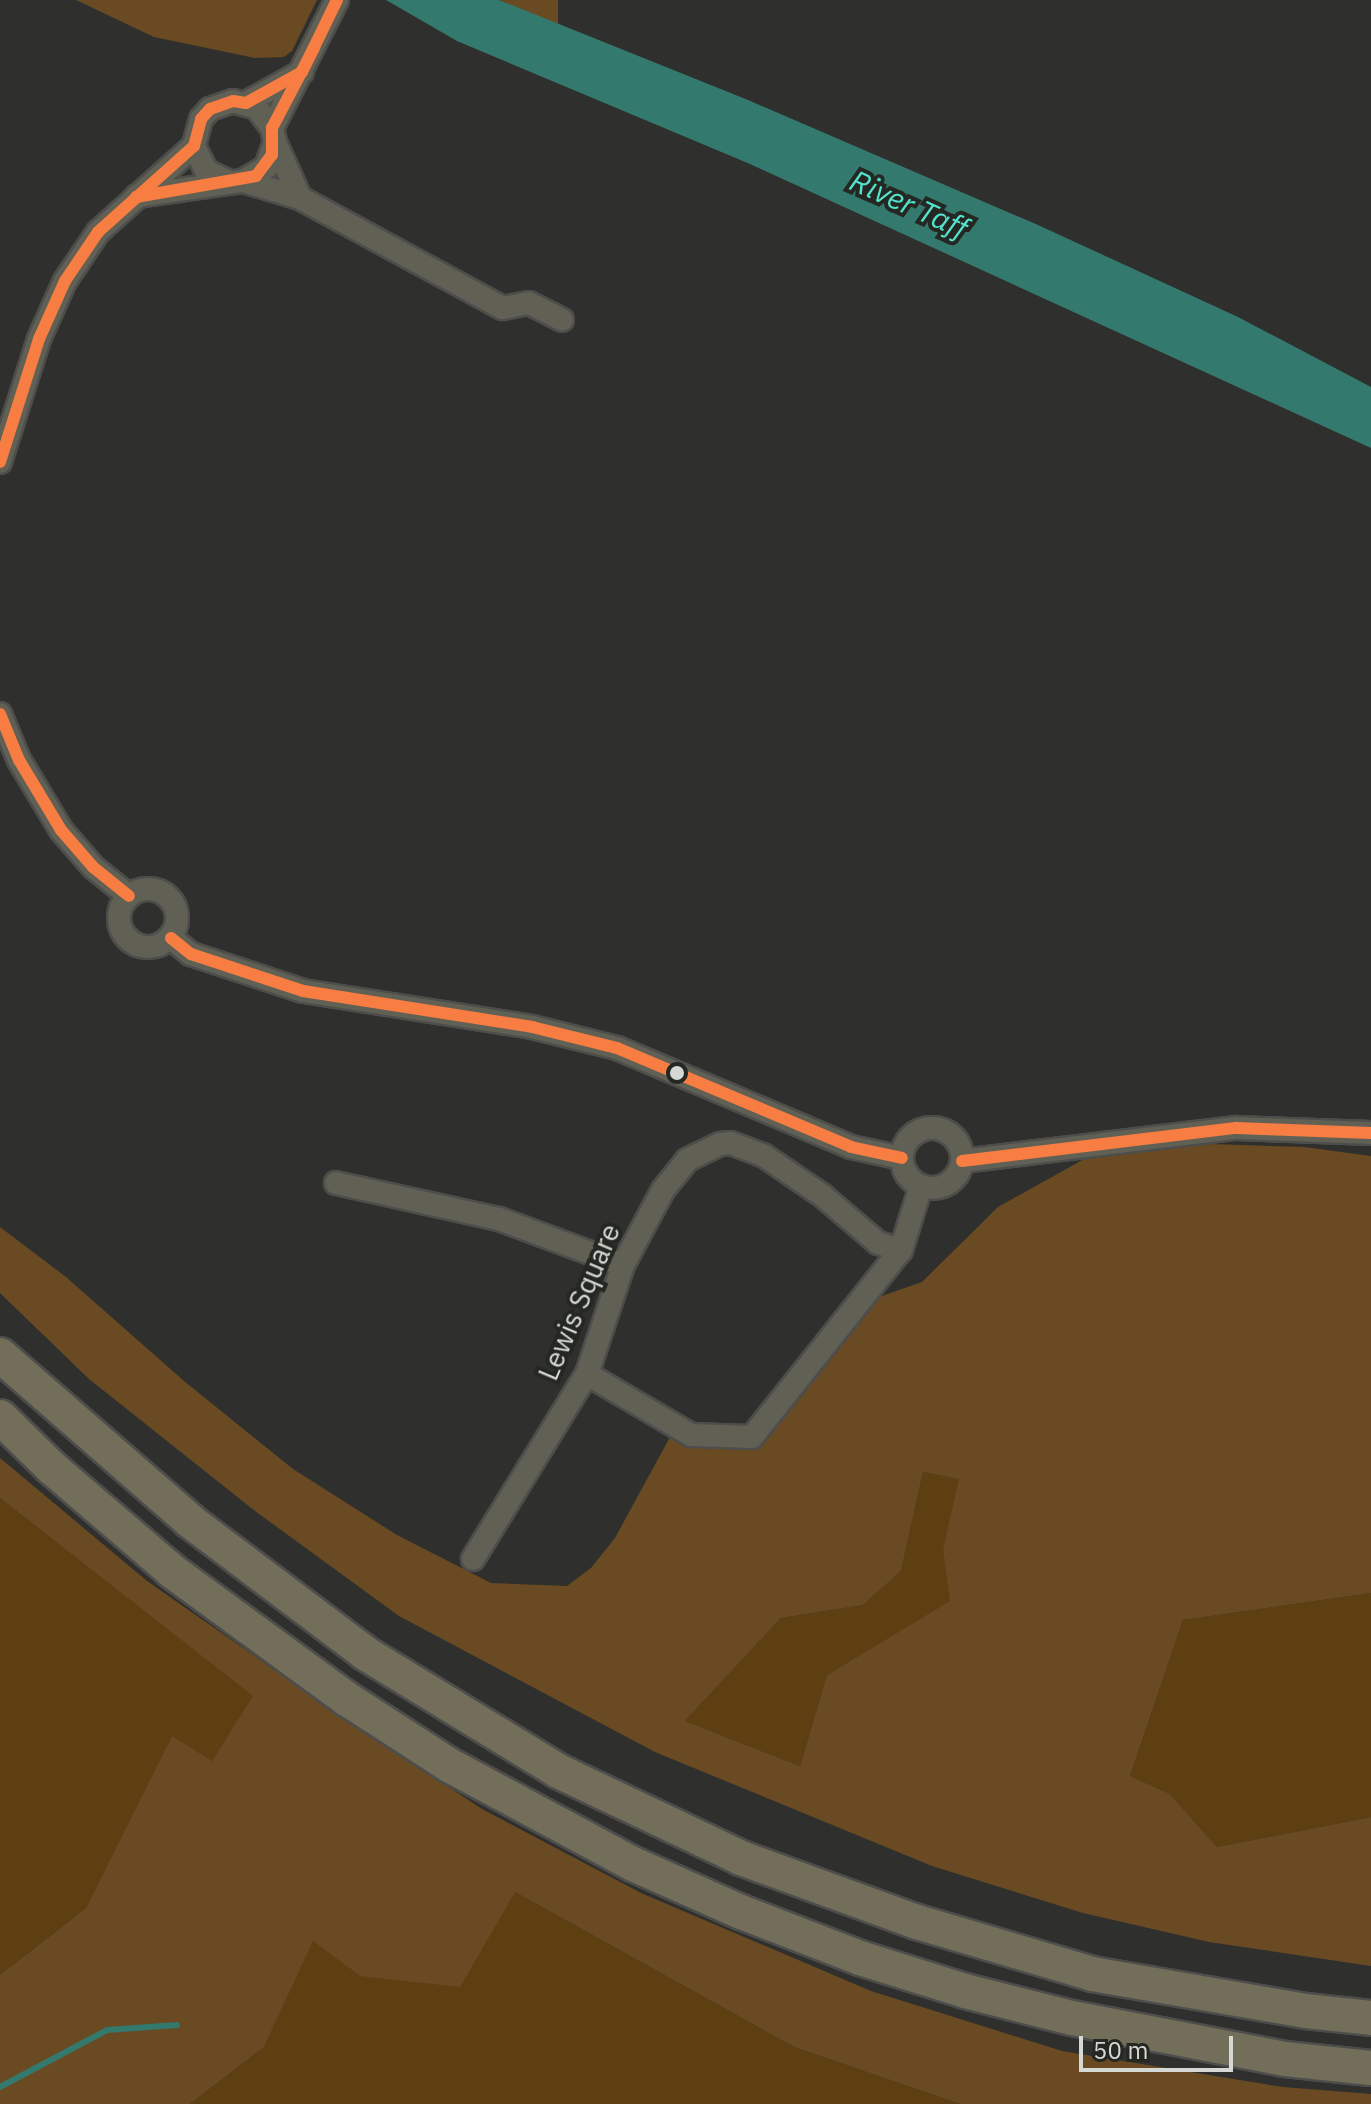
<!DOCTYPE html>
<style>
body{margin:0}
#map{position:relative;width:1371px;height:2104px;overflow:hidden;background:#2f302d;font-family:"IBM Plex Sans",sans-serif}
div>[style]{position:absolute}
.green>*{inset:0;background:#5d3f12}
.forest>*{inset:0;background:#694a23}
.water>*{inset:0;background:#34796e}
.stream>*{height:6px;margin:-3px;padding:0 3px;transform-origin:3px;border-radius:3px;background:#34796e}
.roads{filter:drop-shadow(2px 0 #4d4d4c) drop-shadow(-2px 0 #4d4d4c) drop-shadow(0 2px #4d4d4c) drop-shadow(0 -2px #4d4d4c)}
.minor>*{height:22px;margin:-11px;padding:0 11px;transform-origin:11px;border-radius:11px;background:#616054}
.minor>.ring{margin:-11px;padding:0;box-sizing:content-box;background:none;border:22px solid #616054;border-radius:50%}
.highway>*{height:34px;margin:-17px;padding:0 17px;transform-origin:17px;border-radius:17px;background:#726e59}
.bus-1>*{height:12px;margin:-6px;padding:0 6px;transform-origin:6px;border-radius:6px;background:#f77d43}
.dots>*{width:22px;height:22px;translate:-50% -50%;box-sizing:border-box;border:4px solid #252722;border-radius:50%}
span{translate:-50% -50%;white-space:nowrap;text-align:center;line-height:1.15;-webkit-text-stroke:8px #252722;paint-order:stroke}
.street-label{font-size:28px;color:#d6d8d4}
.water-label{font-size:30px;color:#51e3cc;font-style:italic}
.scale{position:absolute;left:1079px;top:2036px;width:154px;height:36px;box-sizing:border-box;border:4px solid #d6d8d4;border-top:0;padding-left:10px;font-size:24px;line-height:28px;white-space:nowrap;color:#d6d8d4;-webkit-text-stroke:6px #252722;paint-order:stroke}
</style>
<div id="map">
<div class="green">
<i style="clip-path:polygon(923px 1472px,960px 1479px,943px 1549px,951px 1601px,827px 1675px,800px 1766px,685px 1721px,781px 1618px,863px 1605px,901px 1571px)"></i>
<i style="clip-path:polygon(0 1498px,254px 1696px,212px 1761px,172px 1737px,86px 1908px,0 1975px)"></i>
<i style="clip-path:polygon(1371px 1593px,1371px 1817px,1217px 1847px,1170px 1794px,1130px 1776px,1183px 1620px)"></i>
<i style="clip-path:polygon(515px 1892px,794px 2047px,960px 2104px,190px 2104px,264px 2047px,313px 1940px,360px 1976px)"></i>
</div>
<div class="forest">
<i style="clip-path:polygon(76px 0,317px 0,292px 51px,284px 57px,255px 58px,154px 37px)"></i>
<i style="clip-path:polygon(499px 0,558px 0,558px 26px)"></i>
<i style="clip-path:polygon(evenodd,1210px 1144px,1304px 1147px,1371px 1156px,1371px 1593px,1183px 1620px,1130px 1776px,1170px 1794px,1217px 1847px,1371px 1817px,1371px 1966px,1209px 1942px,1083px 1913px,932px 1866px,655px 1752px,399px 1616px,255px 1511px,89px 1379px,0 1293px,0 1227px,66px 1277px,184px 1381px,293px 1469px,397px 1535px,491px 1583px,567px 1586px,591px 1568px,615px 1538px,670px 1437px,708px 1449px,757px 1445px,876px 1298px,922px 1282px,998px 1207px,1086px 1158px,1210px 1144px,923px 1472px,959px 1479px,943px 1549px,950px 1601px,827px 1675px,800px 1766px,685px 1721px,781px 1618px,863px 1605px,901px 1571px,923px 1472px)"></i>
<i style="clip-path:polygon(0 1458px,147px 1581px,329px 1708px,482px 1809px,641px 1893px,871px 1991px,1062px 2051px,1283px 2087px,1371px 2094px,1371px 2104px,960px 2104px,794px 2047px,515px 1892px,460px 1987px,360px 1976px,313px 1941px,264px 2047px,190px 2104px,0 2104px,0 1975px,86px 1908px,172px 1736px,212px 1761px,253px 1696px,0 1498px)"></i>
</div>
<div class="water">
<i style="clip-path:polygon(386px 0,499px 0,748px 100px,1038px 225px,1238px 317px,1371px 387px,1371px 448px,750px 164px,457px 41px)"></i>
</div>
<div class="stream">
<i style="left:0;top:2087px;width:121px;rotate:-28deg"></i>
<i style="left:107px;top:2030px;width:70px;rotate:-4.1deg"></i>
</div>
<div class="roads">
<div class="minor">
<i style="left:246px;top:103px;width:64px;rotate:-29deg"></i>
<i style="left:272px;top:128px;width:144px;rotate:-63.1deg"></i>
<i style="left:275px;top:142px;width:61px;rotate:65.9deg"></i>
<i style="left:243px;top:181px;width:59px;rotate:16.6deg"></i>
<i style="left:300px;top:198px;width:231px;rotate:28.5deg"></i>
<i style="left:503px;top:308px;width:26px;rotate:-11deg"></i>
<i style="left:529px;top:303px;width:37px;rotate:27deg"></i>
<i style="left:137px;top:196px;width:107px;rotate:-8.1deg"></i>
<i style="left:243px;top:181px;width:27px;rotate:-31deg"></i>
<i style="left:266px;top:167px;width:27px;rotate:-70deg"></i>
<i style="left:275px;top:142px;width:14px;rotate:-102deg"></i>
<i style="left:272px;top:128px;width:25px;rotate:-127deg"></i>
<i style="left:257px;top:108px;width:25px;rotate:-164deg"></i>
<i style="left:233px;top:101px;width:24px;rotate:161deg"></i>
<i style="left:210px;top:109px;width:13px;rotate:132deg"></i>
<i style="left:201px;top:119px;width:28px;rotate:105deg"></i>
<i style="left:194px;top:146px;width:28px;rotate:64deg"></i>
<i style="left:206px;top:171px;width:26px;rotate:25deg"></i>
<i style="left:0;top:462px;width:129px;rotate:-72.4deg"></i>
<i style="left:39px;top:339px;width:64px;rotate:-65.9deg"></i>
<i style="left:65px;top:281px;width:59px;rotate:-56deg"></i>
<i style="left:98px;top:232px;width:129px;rotate:-41.9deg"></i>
<i style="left:0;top:714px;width:50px;rotate:67.6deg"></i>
<i style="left:19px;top:760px;width:82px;rotate:59deg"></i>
<i style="left:61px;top:830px;width:49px;rotate:49.1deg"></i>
<i style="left:93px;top:867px;width:46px;rotate:38.9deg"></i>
<i class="ring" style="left:119px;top:889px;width:36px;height:36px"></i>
<i style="left:171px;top:938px;width:26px;rotate:39deg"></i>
<i style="left:191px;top:954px;width:118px;rotate:18.3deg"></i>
<i style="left:303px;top:991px;width:232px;rotate:8.9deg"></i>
<i style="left:532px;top:1027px;width:88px;rotate:13.9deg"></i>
<i style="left:617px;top:1048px;width:254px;rotate:22.9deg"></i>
<i style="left:851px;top:1147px;width:52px;rotate:12.2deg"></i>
<i class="ring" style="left:902px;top:1128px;width:38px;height:38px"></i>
<i style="left:962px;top:1161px;width:276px;rotate:-6.9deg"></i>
<i style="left:1236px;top:1128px;width:135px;rotate:2.1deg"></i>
<i style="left:336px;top:1183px;width:167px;rotate:12.5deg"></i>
<i style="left:499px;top:1219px;width:132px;rotate:20.4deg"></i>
<i style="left:587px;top:1374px;width:121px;rotate:30.4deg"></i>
<i style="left:691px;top:1435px;width:61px;rotate:1.9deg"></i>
<i style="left:752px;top:1437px;width:239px;rotate:-51.5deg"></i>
<i style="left:901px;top:1250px;width:67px;rotate:-72.6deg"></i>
<i style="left:473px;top:1559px;width:217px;rotate:-58.4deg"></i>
<i style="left:587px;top:1374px;width:115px;rotate:-71.7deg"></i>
<i style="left:623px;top:1265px;width:85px;rotate:-61.9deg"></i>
<i style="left:663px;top:1190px;width:38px;rotate:-51deg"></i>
<i style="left:687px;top:1160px;width:37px;rotate:-26deg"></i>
<i style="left:720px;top:1144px;width:11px;rotate:-5deg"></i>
<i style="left:731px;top:1143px;width:34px;rotate:21deg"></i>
<i style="left:763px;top:1155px;width:73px;rotate:34.3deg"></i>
<i style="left:823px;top:1196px;width:72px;rotate:40.5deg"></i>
<i style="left:878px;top:1243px;width:24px;rotate:17deg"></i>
</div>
<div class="highway">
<i style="left:0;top:1355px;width:252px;rotate:41.1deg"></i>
<i style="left:190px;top:1521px;width:219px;rotate:37deg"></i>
<i style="left:365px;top:1653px;width:226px;rotate:31.4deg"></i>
<i style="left:558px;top:1771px;width:203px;rotate:25.4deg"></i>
<i style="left:741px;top:1858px;width:187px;rotate:20deg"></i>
<i style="left:917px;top:1922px;width:183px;rotate:16.5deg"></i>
<i style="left:1092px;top:1974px;width:217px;rotate:9.8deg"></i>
<i style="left:1306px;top:2011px;width:65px;rotate:6.1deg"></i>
<i style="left:0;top:1417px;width:73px;rotate:44.4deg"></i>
<i style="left:52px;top:1468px;width:158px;rotate:40.6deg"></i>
<i style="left:172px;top:1571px;width:217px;rotate:36.2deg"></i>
<i style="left:347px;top:1699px;width:121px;rotate:32.9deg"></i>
<i style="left:449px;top:1765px;width:209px;rotate:28.3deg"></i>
<i style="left:633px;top:1864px;width:118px;rotate:24deg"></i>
<i style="left:741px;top:1912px;width:128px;rotate:21.1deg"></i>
<i style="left:860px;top:1958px;width:110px;rotate:17.4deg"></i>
<i style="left:965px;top:1991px;width:110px;rotate:14.2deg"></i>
<i style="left:1072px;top:2018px;width:217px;rotate:10.9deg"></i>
<i style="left:1285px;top:2059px;width:86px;rotate:6deg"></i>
</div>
</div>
<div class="bus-1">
<i style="left:136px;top:197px;width:122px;rotate:-9.9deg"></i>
<i style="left:256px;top:176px;width:26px;rotate:-53deg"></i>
<i style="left:272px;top:155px;width:27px;rotate:-90deg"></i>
<i style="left:272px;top:128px;width:90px;rotate:-62.3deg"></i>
<i style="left:0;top:462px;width:129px;rotate:-72.4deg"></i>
<i style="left:39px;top:339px;width:64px;rotate:-65.9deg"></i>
<i style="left:65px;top:281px;width:59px;rotate:-56deg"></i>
<i style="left:98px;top:232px;width:129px;rotate:-41.9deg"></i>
<i style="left:194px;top:146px;width:28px;rotate:-75deg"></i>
<i style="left:201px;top:119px;width:13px;rotate:-48deg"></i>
<i style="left:210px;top:109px;width:24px;rotate:-19deg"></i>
<i style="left:233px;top:101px;width:13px;rotate:9deg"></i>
<i style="left:246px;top:103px;width:64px;rotate:-29deg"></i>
<i style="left:302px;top:72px;width:80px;rotate:-64.1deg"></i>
<i style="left:0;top:714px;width:50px;rotate:67.6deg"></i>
<i style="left:19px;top:760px;width:82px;rotate:59deg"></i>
<i style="left:61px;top:830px;width:49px;rotate:49.1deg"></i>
<i style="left:93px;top:867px;width:46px;rotate:38.9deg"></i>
<i style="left:171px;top:938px;width:26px;rotate:39deg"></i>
<i style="left:191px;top:954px;width:118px;rotate:18.3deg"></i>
<i style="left:303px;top:991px;width:232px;rotate:8.9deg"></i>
<i style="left:532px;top:1027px;width:88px;rotate:13.9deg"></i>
<i style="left:617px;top:1048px;width:254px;rotate:22.9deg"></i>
<i style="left:851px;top:1147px;width:52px;rotate:12.2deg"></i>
<i style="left:962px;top:1161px;width:276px;rotate:-6.9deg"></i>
<i style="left:1236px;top:1128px;width:135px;rotate:2.1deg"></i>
</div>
<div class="dots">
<i style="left:677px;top:1073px;background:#d6d8d4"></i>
</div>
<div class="street-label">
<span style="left:579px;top:1302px;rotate:-67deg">Lewis Square</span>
</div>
<div class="water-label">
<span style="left:909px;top:204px;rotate:24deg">River Taff</span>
</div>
<div class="scale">50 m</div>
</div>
